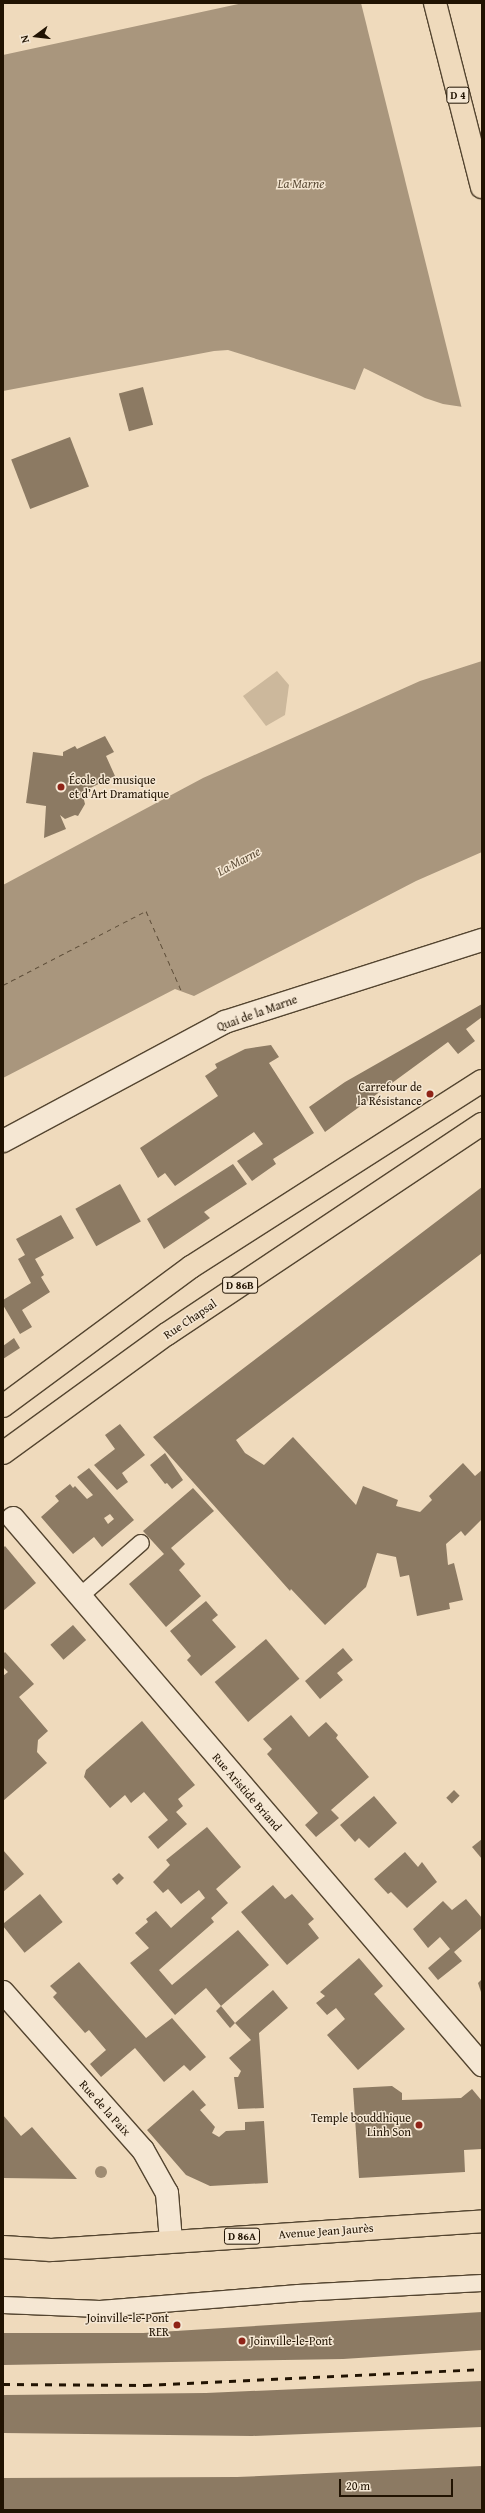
<!DOCTYPE html>
<meta charset="utf-8">
<style>
body{margin:0}
#map{position:relative;width:485px;height:2513px;overflow:hidden;background:#efdabc;font-family:"Gentium Book Plus",serif}
div>[style]{position:absolute}
.green>*{inset:0;background:#ccb89c}
.water>*{inset:0;background:#a9967d}
.pier>*{inset:0;background:#efdabc}
.ferry>*{height:1px;margin-top:-0.5px;transform-origin:0;background:repeating-linear-gradient(90deg,#5e4e39 0 5px,transparent 0 9px)}
.building>*{inset:0;background:#8c7a63;transform-origin:0 0}
.roads{filter:drop-shadow(1px 0 #544530) drop-shadow(-1px 0 #544530) drop-shadow(0 1px #544530) drop-shadow(0 -1px #544530)}
.lane>*{height:16px;margin:-8px;padding:0 8px;transform-origin:8px;border-radius:8px;background:#f5e7d3}
.street>*{height:22px;margin:-11px;padding:0 11px;transform-origin:11px;border-radius:11px;background:#f5e7d3}
.primary>*{height:22px;margin:-11px;padding:0 11px;transform-origin:11px;border-radius:11px;background:#efdabc}
.rail>*{height:3px;margin-top:-1.5px;transform-origin:0;background:repeating-linear-gradient(90deg,#211302 0 7px,transparent 0 14px)}
.trees>*{width:12px;height:12px;margin:-6px;border-radius:50%;background:#9f8c73}
.dots>*{width:11px;height:11px;translate:-50% -50%;box-sizing:border-box;border:2px solid #f5e7d3;border-radius:50%}
span{translate:-50% -50%;white-space:nowrap;text-align:center;line-height:1.15;-webkit-text-stroke:3px #f5e7d3;paint-order:stroke}
.shield-label span{padding:1px 3px;background:#f5e7d3;border:1px solid;border-radius:3px;-webkit-text-stroke-width:0}
.shield-label{font-size:11px;color:#211302;font-weight:700}
.poi-label{font-size:12px;color:#211302}
.left{translate:0 -50%;text-align:left}
.right{translate:-100% -50%;text-align:right}
.street-label{font-size:12px;color:#211302}
.water-label{font-size:13px;color:#5e4e39;font-style:italic}
.frame{position:absolute;inset:0;border:4px solid #211302;pointer-events:none}
.north{position:absolute;left:16px;top:16px;width:40px;height:40px;-webkit-text-stroke:3px #f5e7d3;paint-order:stroke;rotate:255deg;font-size:11px;font-weight:700;line-height:16px;text-align:center;color:#211302}
.north::after{content:'';display:block;margin:auto;width:14px;height:18px;background:#211302;clip-path:polygon(50% 0,100% 100%,50% 72%,0 100%)}
.scale{position:absolute;left:339px;top:2479px;width:114px;height:18px;box-sizing:border-box;border:2px solid #211302;border-top:0;padding-left:5px;font-size:12px;line-height:14px;white-space:nowrap;color:#211302;-webkit-text-stroke:3px #f5e7d3;paint-order:stroke}
</style>
<div id="map">
<div class="green">
<i style="clip-path:polygon(277px 671px,289px 685px,285px 715px,266px 726px,243px 696px)"></i>
</div>
<div class="water">
<i style="clip-path:polygon(243px 3px,482px 3px,463px 407px,443px 404px,425px 398px,364px 368px,355px 390px,228px 350px,214px 351px,3px 391px,3px 55px)"></i>
<i style="clip-path:polygon(482px 661px,482px 852px,416px 881px,194px 996px,175px 989px,3px 1078px,3px 885px,203px 778px,420px 681px)"></i>
</div>
<div class="pier">
<i style="clip-path:polygon(361px 3px,482px 3px,482px 404px,462px 409px)"></i>
</div>
<div class="ferry">
<i style="left:3px;top:985px;width:161px;rotate:-27.4deg"></i>
<i style="left:146px;top:911px;width:86px;rotate:66.1deg"></i>
</div>
<div class="building">
<i style="left:143px;top:387px;width:39px;height:25px;rotate:75deg"></i>
<i style="left:70px;top:437px;width:53px;height:63px;rotate:69deg"></i>
<i style="clip-path:polygon(105px 736px,114px 752px,106px 756px,115px 776px,82px 792px,85px 804px,78px 816px,75px 815px,65px 819px,60px 815px,66px 829px,44px 838px,46px 806px,26px 803px,33px 752px,63px 756px,63px 752px,75px 746px,77px 749px)"></i>
<i style="clip-path:polygon(482px 1004px,482px 1017px,466px 1029px,475px 1041px,458px 1054px,448px 1042px,325px 1132px,309px 1107px,345px 1082px)"></i>
<i style="clip-path:polygon(271px 1045px,279px 1057px,269px 1063px,314px 1133px,273px 1159px,276px 1164px,252px 1181px,237px 1161px,263px 1144px,254px 1132px,175px 1186px,165px 1173px,158px 1178px,140px 1148px,218px 1096px,205px 1076px,217px 1068px,215px 1064px,245px 1049px)"></i>
<i style="clip-path:polygon(233px 1164px,247px 1184px,204px 1212px,210px 1218px,164px 1249px,147px 1219px)"></i>
<i style="left:120px;top:1184px;width:43px;height:51px;rotate:61deg"></i>
<i style="clip-path:polygon(482px 1187px,482px 1253px,236px 1440px,245px 1453px,264px 1465px,293px 1437px,356px 1505px,363px 1486px,398px 1500px,396px 1506px,420px 1512px,432px 1500px,429px 1496px,463px 1463px,475px 1476px,482px 1470px,482px 1519px,465px 1536px,461px 1531px,446px 1544px,448px 1565px,454px 1563px,463px 1600px,449px 1603px,450px 1609px,417px 1616px,409px 1575px,400px 1577px,396px 1557px,377px 1553px,366px 1587px,325px 1625px,291px 1589px,290px 1591px,153px 1437px)"></i>
<i style="clip-path:polygon(61px 1215px,74px 1238px,35px 1259px,44px 1275px,41px 1277px,50px 1292px,22px 1310px,32px 1327px,20px 1334px,3px 1305px,3px 1300px,31px 1283px,18px 1259px,25px 1255px,16px 1239px)"></i>
<i style="clip-path:polygon(14px 1338px,20px 1348px,3px 1359px,3px 1346px)"></i>
<i style="clip-path:polygon(120px 1424px,145px 1455px,122px 1473px,128px 1482px,117px 1490px,94px 1465px,115px 1449px,105px 1435px)"></i>
<i style="clip-path:polygon(165px 1453px,183px 1480px,172px 1489px,167px 1483px,165px 1484px,150px 1465px)"></i>
<i style="clip-path:polygon(evenodd,89px 1468px,134px 1520px,102px 1547px,94px 1537px,73px 1554px,41px 1517px,59px 1501px,55px 1496px,70px 1484px,73px 1488px,75px 1486px,87px 1499px,93px 1495px,77px 1477px,89px 1468px,110px 1514px,114px 1519px,108px 1524px,104px 1518px,110px 1514px)"></i>
<i style="clip-path:polygon(193px 1488px,214px 1511px,171px 1548px,185px 1564px,179px 1570px,201px 1596px,166px 1627px,129px 1584px,164px 1554px,143px 1531px)"></i>
<i style="clip-path:polygon(5px 1546px,36px 1583px,3px 1611px,3px 1548px)"></i>
<i style="clip-path:polygon(206px 1601px,218px 1615px,212px 1620px,236px 1647px,201px 1676px,187px 1660px,191px 1656px,170px 1631px)"></i>
<i style="left:73px;top:1625px;width:20px;height:30px;rotate:49deg"></i>
<i style="left:266px;top:1639px;width:52px;height:67px;rotate:50deg"></i>
<i style="clip-path:polygon(343px 1648px,353px 1660px,337px 1673px,343px 1680px,320px 1699px,305px 1681px)"></i>
<i style="clip-path:polygon(5px 1652px,34px 1684px,19px 1697px,48px 1731px,38px 1740px,37px 1752px,47px 1763px,3px 1801px,3px 1676px,8px 1672px,3px 1667px,3px 1654px)"></i>
<i style="clip-path:polygon(291px 1715px,309px 1737px,326px 1722px,338px 1735px,336px 1738px,369px 1777px,331px 1810px,339px 1818px,316px 1837px,305px 1825px,318px 1813px,267px 1754px,272px 1749px,263px 1739px)"></i>
<i style="clip-path:polygon(142px 1721px,195px 1785px,178px 1799px,183px 1806px,176px 1812px,187px 1824px,158px 1849px,148px 1837px,168px 1820px,144px 1792px,131px 1803px,125px 1795px,110px 1808px,84px 1777px,86px 1770px)"></i>
<i style="left:454px;top:1790px;width:8px;height:11px;rotate:45deg"></i>
<i style="clip-path:polygon(374px 1796px,397px 1823px,369px 1848px,359px 1838px,355px 1842px,340px 1825px)"></i>
<i style="clip-path:polygon(207px 1827px,241px 1867px,216px 1889px,228px 1903px,211px 1918px,214px 1922px,159px 1970px,172px 1985px,238px 1930px,269px 1965px,221px 2006px,235px 2023px,230px 2028px,216px 2011px,221px 2006px,206px 1988px,175px 2015px,130px 1963px,149px 1948px,135px 1933px,148px 1922px,146px 1919px,156px 1911px,171px 1928px,205px 1898px,199px 1890px,181px 1904px,168px 1889px,163px 1893px,153px 1882px,170px 1865px,166px 1860px)"></i>
<i style="clip-path:polygon(482px 1839px,482px 1859px,472px 1847px)"></i>
<i style="clip-path:polygon(3px 1850px,24px 1874px,3px 1892px)"></i>
<i style="clip-path:polygon(405px 1852px,418px 1867px,422px 1862px,437px 1882px,407px 1908px,391px 1892px,388px 1894px,374px 1879px)"></i>
<i style="clip-path:polygon(119px 1873px,124px 1878px,117px 1885px,112px 1879px)"></i>
<i style="clip-path:polygon(273px 1885px,285px 1899px,292px 1894px,314px 1919px,308px 1924px,319px 1938px,287px 1965px,241px 1912px)"></i>
<i style="left:40px;top:1894px;width:36px;height:49px;rotate:51deg"></i>
<i style="clip-path:polygon(466px 1899px,482px 1918px,482px 1928px,454px 1952px,462px 1961px,438px 1980px,428px 1968px,450px 1949px,440px 1937px,428px 1948px,413px 1929px,443px 1901px,452px 1910px)"></i>
<i style="clip-path:polygon(359px 1958px,383px 1986px,374px 1994px,405px 2029px,358px 2070px,327px 2035px,345px 2019px,336px 2008px,327px 2015px,316px 2003px,325px 1996px,320px 1992px)"></i>
<i style="clip-path:polygon(79px 1962px,146px 2038px,172px 2018px,206px 2057px,190px 2071px,184px 2065px,164px 2082px,135px 2048px,101px 2077px,90px 2064px,106px 2050px,89px 2030px,85px 2033px,53px 1997px,57px 1993px,50px 1986px)"></i>
<i style="clip-path:polygon(482px 1979px,482px 1995px,478px 1983px)"></i>
<i style="clip-path:polygon(273px 1990px,288px 2008px,259px 2033px,264px 2108px,238px 2109px,234px 2077px,238px 2077px,241px 2071px,229px 2058px,251px 2040px,235px 2023px)"></i>
<i style="clip-path:polygon(392px 2086px,402px 2093px,402px 2100px,461px 2098px,472px 2089px,482px 2101px,482px 2149px,464px 2150px,465px 2172px,359px 2178px,353px 2088px)"></i>
<i style="clip-path:polygon(193px 2090px,206px 2105px,200px 2110px,215px 2127px,212px 2133px,219px 2137px,226px 2131px,245px 2130px,245px 2122px,264px 2121px,268px 2183px,210px 2186px,186px 2175px,147px 2130px)"></i>
<i style="clip-path:polygon(3px 2115px,21px 2136px,32px 2127px,77px 2179px,3px 2178px)"></i>
<i style="clip-path:polygon(482px 2312px,482px 2350px,343px 2359px,3px 2365px,3px 2333px,143px 2333px)"></i>
<i style="clip-path:polygon(482px 2381px,482px 2427px,252px 2436px,3px 2433px,3px 2395px,206px 2393px)"></i>
<i style="clip-path:polygon(482px 2466px,482px 2510px,3px 2510px,3px 2478px,237px 2477px)"></i>
</div>
<div class="roads">
<div class="lane">
<i style="left:79px;top:1597px;width:82px;rotate:-41.1deg"></i>
<i style="left:3px;top:2305px;width:97px;rotate:2.4deg"></i>
<i style="left:100px;top:2309px;width:199px;rotate:-4.6deg"></i>
<i style="left:298px;top:2293px;width:184px;rotate:-3.1deg"></i>
</div>
<div class="street">
<i style="left:3px;top:1141px;width:252px;rotate:-28.2deg"></i>
<i style="left:225px;top:1022px;width:270px;rotate:-17.7deg"></i>
<i style="left:13px;top:1518px;width:721px;rotate:49.39deg"></i>
<i style="left:3px;top:1992px;width:211px;rotate:48.5deg"></i>
<i style="left:143px;top:2150px;width:49px;rotate:60.8deg"></i>
<i style="left:167px;top:2193px;width:48px;rotate:85.2deg"></i>
</div>
<div class="primary">
<i style="left:435px;top:3px;width:190px;rotate:75.7deg"></i>
<i style="left:3px;top:1406px;width:234px;rotate:-36.5deg"></i>
<i style="left:191px;top:1267px;width:345px;rotate:-32.6deg"></i>
<i style="left:3px;top:1453px;width:203px;rotate:-36deg"></i>
<i style="left:167px;top:1334px;width:379px;rotate:-33.7deg"></i>
<i style="left:3px;top:2247px;width:48px;rotate:3.6deg"></i>
<i style="left:51px;top:2250px;width:432px;rotate:-3.8deg"></i>
</div>
</div>
<div class="rail">
<i style="left:3px;top:2384px;width:142px;rotate:0.4deg"></i>
<i style="left:145px;top:2385px;width:337px;rotate:-2.7deg"></i>
</div>
<div class="trees">
<i style="left:101px;top:2172px"></i>
</div>
<div class="dots">
<i style="left:61px;top:787px;background:#8f2418"></i>
<i style="left:430px;top:1094px;background:#8f2418"></i>
<i style="left:419px;top:2125px;background:#8f2418"></i>
<i style="left:177px;top:2325px;background:#8f2418"></i>
<i style="left:242px;top:2341px;background:#8f2418"></i>
</div>
<div class="shield-label">
<span style="left:458px;top:95px">D 4</span>
<span style="left:240px;top:1285px">D 86B</span>
<span style="left:242px;top:2236px">D 86A</span>
</div>
<div class="poi-label">
<span class="left" style="left:69px;top:787px">École de musique<br>et d’Art Dramatique</span>
<span class="right" style="left:422px;top:1094px">Carrefour de<br>la Résistance</span>
<span class="right" style="left:411px;top:2125px">Temple bouddhique<br>Linh Son</span>
<span class="right" style="left:169px;top:2325px">Joinville-le-Pont<br>RER</span>
<span class="left" style="left:250px;top:2341px">Joinville-le-Pont</span>
</div>
<div class="street-label">
<span style="left:257px;top:1013px;rotate:-20deg">Quai de la Marne</span>
<span style="left:190px;top:1319px;rotate:-34deg">Rue Chapsal</span>
<span style="left:247px;top:1792px;rotate:49deg">Rue Aristide Briand</span>
<span style="left:105px;top:2108px;rotate:48deg">Rue de la Paix</span>
<span style="left:326px;top:2231px;rotate:-4deg">Avenue Jean Jaurès</span>
</div>
<div class="water-label">
<span style="left:301px;top:184px">La Marne</span>
<span style="left:239px;top:862px;rotate:-28deg">La Marne</span>
</div>
<div class="frame"></div>
<div class="north">N</div>
<div class="scale">20 m</div>
</div>
